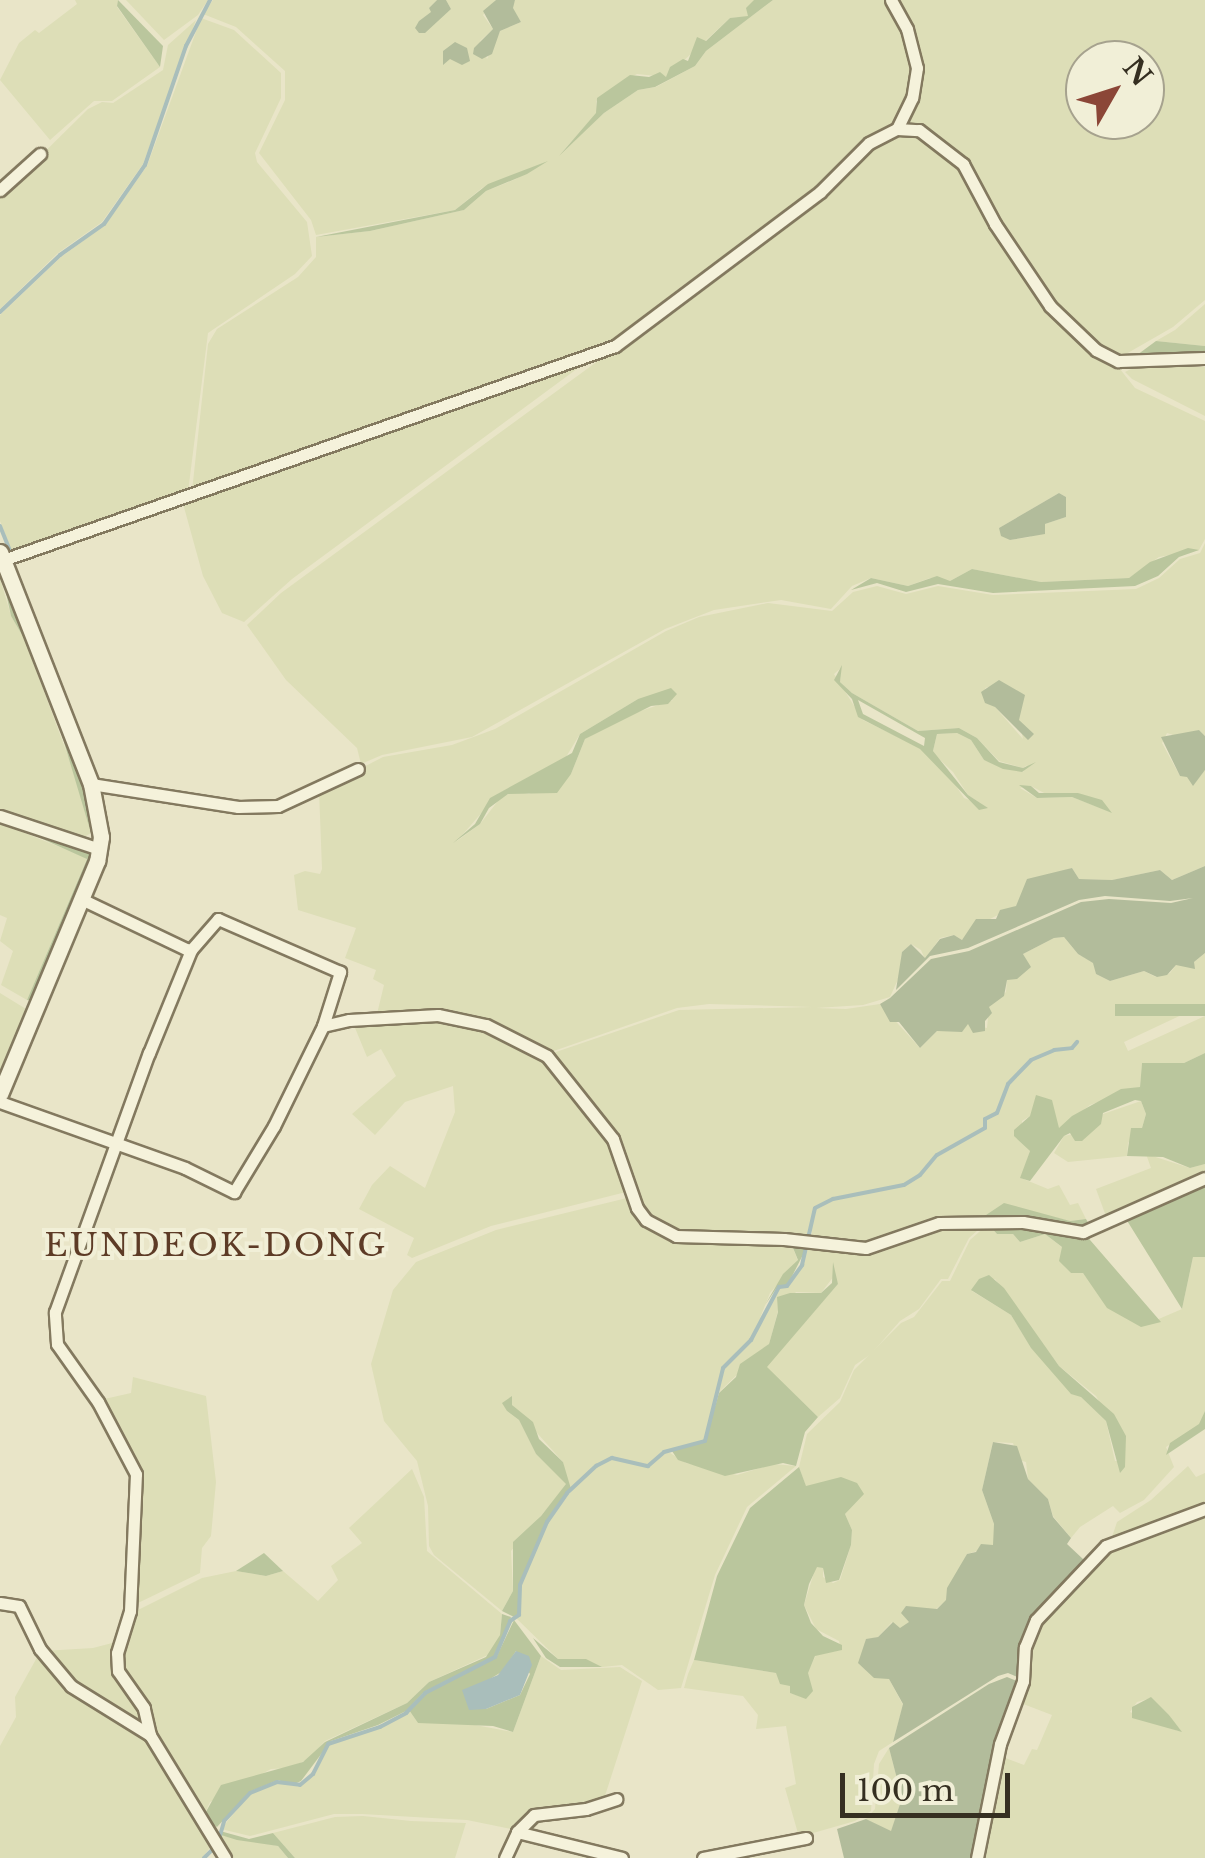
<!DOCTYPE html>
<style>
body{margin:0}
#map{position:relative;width:1205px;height:1858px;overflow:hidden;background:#e9e5c8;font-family:"Libre Baskerville",serif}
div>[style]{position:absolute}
.farmland>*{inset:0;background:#dddeb7}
.green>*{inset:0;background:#bac69d;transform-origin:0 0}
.cemetery>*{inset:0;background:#b2bc9b}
.water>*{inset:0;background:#a9bebb}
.stream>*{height:4px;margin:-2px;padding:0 2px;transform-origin:2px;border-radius:2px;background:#a9bebb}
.roads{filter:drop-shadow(2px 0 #83795f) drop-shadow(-2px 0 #83795f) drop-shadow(0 2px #83795f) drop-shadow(0 -2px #83795f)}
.minor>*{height:11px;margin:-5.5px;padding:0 5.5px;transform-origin:5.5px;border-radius:5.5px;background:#f5f2db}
.secondary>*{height:15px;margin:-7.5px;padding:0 7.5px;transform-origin:7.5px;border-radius:7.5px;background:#f5f2db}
span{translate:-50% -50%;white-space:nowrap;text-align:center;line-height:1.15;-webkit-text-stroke:8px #f1efd7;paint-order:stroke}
.quarter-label{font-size:32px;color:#5d3b26;letter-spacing:2.5px}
.north{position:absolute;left:1065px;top:40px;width:100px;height:100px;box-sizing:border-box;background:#f1efd7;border:2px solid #a6a28e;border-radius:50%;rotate:51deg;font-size:28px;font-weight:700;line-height:40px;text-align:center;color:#352f21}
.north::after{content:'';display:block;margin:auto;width:35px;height:45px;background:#8b4637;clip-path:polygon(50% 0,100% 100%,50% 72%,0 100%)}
.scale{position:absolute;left:840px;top:1773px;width:170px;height:45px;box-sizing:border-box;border:5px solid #352f21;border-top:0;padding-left:12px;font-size:30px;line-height:35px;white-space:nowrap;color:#352f21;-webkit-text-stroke:8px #f1efd7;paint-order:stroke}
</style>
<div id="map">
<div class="farmland">
<i style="clip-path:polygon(75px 0,118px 0,117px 7px,160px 67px,112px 101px,94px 101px,50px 140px,0 80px,19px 43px,35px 30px,39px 33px,77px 4px)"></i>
<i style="clip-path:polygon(126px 0,208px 0,198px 15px,164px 40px)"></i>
<i style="clip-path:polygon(213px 0,437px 0,429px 8px,432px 12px,419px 21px,451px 9px,446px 0,496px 0,483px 15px,493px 29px,480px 41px,487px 59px,500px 31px,521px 22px,512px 8px,515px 0,768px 0,748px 17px,730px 18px,666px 77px,637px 74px,619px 83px,596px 101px,597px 113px,562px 152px,604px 113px,638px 90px,656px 87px,695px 66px,706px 51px,773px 0,888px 0,903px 26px,914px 67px,909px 96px,894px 123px,796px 205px,611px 342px,192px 491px,208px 344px,217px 329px,298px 277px,316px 257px,316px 237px,370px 231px,464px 210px,486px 191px,516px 179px,536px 166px,482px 188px,455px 210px,316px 235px,311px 220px,259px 153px,285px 100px,285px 71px,236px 27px,203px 14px)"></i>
<i style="clip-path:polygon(evenodd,894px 0,1205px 0,1205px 300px,1173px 327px,1119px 358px,1067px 321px,994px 217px,970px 168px,902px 126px,919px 84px,894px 0,1085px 60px,1145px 60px,1145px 120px,1085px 120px,1085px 60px)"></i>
<i style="clip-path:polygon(201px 18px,234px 30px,281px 73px,281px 98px,255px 153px,257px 162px,307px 222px,312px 256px,295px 274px,208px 333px,188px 492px,12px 552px,0 521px,0 315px,61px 257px,105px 225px,147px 166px)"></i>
<i style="clip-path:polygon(196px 20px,143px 164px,102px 222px,58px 253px,0 309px,0 196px,88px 109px,102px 102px,113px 103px,163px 70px,168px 45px)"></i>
<i style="clip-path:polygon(evenodd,908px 133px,957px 162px,1050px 310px,1116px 364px,1135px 388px,1205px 421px,1205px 539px,1199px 550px,1159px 557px,1129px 578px,1041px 582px,972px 569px,950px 581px,930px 578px,908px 586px,871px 578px,852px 586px,831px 609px,781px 600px,714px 610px,665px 629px,472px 737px,382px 755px,361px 764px,357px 748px,286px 680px,247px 625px,281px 593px,617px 347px,886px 136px,908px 133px,1059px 493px,1066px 497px,1066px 517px,1045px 524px,1030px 537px,1010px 540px,999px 528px,1059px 493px)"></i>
<i style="clip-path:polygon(1205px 304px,1205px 346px,1156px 341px,1175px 330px)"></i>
<i style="clip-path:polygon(593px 357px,292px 579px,244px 622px,222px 613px,203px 576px,182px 500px)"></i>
<i style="clip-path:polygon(1135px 367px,1205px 367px,1205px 416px,1132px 379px,1125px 372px)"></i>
<i style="clip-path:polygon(evenodd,1205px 543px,1205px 736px,1199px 730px,1179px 737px,1167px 733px,1162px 743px,1180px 776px,1187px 776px,1193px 785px,1205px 770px,1205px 866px,1172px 880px,1160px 870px,1112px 880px,1079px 879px,1072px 868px,1048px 876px,1025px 890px,1016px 906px,974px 927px,962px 940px,954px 935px,940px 938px,925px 959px,921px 950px,911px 944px,902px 952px,900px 975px,890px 997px,863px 1005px,816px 1008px,846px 1009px,880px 1004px,920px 1048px,937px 1031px,968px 1024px,987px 1028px,989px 1007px,1006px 992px,1007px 979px,1030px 967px,1023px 954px,1054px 938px,1064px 937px,1078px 954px,1094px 963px,1096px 974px,1110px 981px,1144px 971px,1156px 977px,1170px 973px,1176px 965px,1194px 962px,1205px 953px,1205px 1004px,1124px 1042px,1128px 1051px,1205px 1016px,1205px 1053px,1184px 1063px,1142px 1063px,1140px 1087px,1090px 1105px,1059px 1129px,1053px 1117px,1030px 1116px,1022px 1121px,1021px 1141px,1030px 1151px,1021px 1178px,1048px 1189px,1059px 1185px,1070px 1205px,1078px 1203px,1086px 1219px,1070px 1221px,1048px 1216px,928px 1221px,867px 1244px,812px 1239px,811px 1219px,810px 1240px,675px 1234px,644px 1213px,618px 1141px,553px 1053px,679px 1010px,812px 1007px,709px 1004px,677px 1008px,548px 1053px,447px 1013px,417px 1010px,376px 1018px,384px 985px,373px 979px,376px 970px,345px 958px,356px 928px,298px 910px,294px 875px,305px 871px,320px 874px,322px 869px,319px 790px,383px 757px,452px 745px,495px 729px,666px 631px,699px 617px,768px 603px,832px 611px,853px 592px,877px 586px,906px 594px,938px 586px,993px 595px,1136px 589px,1159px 578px,1180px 559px,1200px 553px,1205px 543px,841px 668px,840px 682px,852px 693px,918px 731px,959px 728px,977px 738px,999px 761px,1023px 768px,1027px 765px,1023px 772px,984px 760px,971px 740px,957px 733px,937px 734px,933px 751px,936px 756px,953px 772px,968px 795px,983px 805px,964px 798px,948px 774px,920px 748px,863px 720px,834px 674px,841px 668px,1205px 543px,992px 686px,1019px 720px,1023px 739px,995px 707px,985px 688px,992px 686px,1205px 543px,638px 699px,673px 700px,626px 716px,585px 739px,571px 774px,529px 794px,515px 791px,501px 797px,480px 824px,457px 841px,498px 794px,566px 757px,580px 734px,638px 699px,1205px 543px,1031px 786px,1046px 794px,1078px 793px,1111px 812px,1072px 797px,1037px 798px,1020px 788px,1031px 786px)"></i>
<i style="clip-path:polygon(0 578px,11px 616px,25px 640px,81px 791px,91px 833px,84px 837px,0 810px)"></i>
<i style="clip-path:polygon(0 823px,87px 858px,27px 1000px,1px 985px,13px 951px,0 941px,7px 918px,0 915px)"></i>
<i style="clip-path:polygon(0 993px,26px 1009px,0 1070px)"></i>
<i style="clip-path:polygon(404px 1019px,468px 1022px,546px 1059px,610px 1139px,626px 1192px,491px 1226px,412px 1258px,407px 1255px,414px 1238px,359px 1209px,372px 1185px,390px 1166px,425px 1188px,455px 1112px,453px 1086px,405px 1102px,375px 1135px,352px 1114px,396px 1076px,381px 1049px,367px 1057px,353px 1023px)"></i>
<i style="clip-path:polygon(1141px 1101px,1146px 1114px,1142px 1128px,1128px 1143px,1127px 1156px,1068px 1162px,1054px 1153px,1064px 1136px,1095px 1129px,1103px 1114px)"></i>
<i style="clip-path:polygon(1146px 1154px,1190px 1168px,1205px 1164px,1205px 1175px,1107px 1219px,1096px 1189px,1151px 1168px)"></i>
<i style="clip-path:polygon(evenodd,627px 1198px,663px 1233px,791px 1243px,798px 1261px,770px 1293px,760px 1318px,779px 1287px,788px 1287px,796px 1275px,811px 1243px,865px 1250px,928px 1227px,986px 1223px,969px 1238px,948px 1279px,941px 1279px,919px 1309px,900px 1321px,871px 1354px,855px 1365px,840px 1398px,818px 1417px,766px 1367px,838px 1284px,834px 1276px,821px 1293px,796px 1292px,778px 1311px,769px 1344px,718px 1393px,704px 1440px,667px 1451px,686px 1463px,737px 1475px,773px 1464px,796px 1466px,747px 1507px,715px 1575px,681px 1688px,658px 1690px,622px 1665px,602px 1667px,558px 1659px,516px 1618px,521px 1585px,548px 1523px,572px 1490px,567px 1485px,511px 1551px,513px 1591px,502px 1611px,434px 1555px,429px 1546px,428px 1506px,417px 1461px,384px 1421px,371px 1364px,393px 1290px,416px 1262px,496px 1230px,627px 1198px,512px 1397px,512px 1405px,563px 1462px,566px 1483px,536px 1454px,519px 1420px,507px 1411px,512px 1397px)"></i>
<i style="clip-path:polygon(evenodd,988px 1224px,997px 1234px,1013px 1234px,1020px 1242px,1045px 1234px,1063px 1248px,1060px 1260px,1065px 1267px,1071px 1273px,1083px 1273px,1105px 1302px,1154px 1321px,1182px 1309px,1193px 1257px,1205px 1257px,1205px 1411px,1200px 1424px,1166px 1447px,1174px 1467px,1144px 1500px,1120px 1513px,1113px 1506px,1080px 1527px,1071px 1538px,1053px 1516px,1048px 1499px,1028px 1479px,1026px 1462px,1019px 1460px,1013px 1443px,993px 1442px,982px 1490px,994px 1524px,994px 1546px,967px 1554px,947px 1600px,936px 1609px,904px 1616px,910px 1622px,900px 1629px,892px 1622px,878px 1637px,866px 1640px,859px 1663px,889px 1679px,903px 1705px,893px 1742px,879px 1751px,874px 1764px,871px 1811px,855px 1821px,799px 1837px,785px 1788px,796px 1784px,786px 1726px,756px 1729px,758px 1715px,743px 1696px,684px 1688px,688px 1674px,694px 1660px,776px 1673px,790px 1686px,790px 1693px,806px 1698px,807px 1673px,816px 1655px,841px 1650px,839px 1641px,816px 1629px,804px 1605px,816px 1566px,823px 1568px,823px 1577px,833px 1583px,840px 1580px,851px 1545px,852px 1530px,845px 1514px,856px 1500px,851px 1484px,806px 1487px,799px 1467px,807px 1434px,840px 1402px,854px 1370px,901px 1323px,914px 1317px,942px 1281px,950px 1281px,970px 1240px,988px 1224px,995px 1279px,1059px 1366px,1096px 1396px,1124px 1446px,1123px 1461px,1115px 1461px,1106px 1421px,1032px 1349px,1011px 1315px,972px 1291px,995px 1279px)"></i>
<i style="clip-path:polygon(133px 1377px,206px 1396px,216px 1482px,211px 1536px,202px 1548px,200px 1573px,138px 1603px,134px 1602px,140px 1477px,100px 1400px,131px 1393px)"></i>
<i style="clip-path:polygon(1188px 1466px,1196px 1477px,1205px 1473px,1205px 1506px,1162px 1524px,1112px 1537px,1117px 1522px,1151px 1500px)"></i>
<i style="clip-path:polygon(412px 1469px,424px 1497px,427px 1551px,502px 1614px,500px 1635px,490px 1654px,429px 1682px,407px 1703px,325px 1741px,309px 1759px,289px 1768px,271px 1769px,210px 1802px,203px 1817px,126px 1681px,121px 1656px,132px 1613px,202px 1578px,236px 1571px,266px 1576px,283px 1571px,318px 1601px,338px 1580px,331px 1566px,362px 1543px,349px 1528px)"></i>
<i style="clip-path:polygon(evenodd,1205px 1515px,1205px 1858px,985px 1858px,1000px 1756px,1024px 1765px,1032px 1749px,1037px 1750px,1052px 1715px,1018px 1702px,1037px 1625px,1112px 1550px,1205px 1515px,1151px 1698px,1169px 1715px,1178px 1731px,1130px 1712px,1137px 1702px,1151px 1698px)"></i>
<i style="clip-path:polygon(116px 1642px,114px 1653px,143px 1710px,146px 1729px,66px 1679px,43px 1651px,93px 1648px)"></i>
<i style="clip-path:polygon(40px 1652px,55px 1673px,142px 1731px,212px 1845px,202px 1858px,0 1858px,0 1746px,16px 1717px,15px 1697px)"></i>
<i style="clip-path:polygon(541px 1656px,561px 1670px,620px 1667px,642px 1681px,603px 1802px,541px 1810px,516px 1830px,467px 1820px,362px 1814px,334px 1814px,250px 1836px,221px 1829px,250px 1794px,277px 1783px,300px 1785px,314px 1774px,329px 1745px,380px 1728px,409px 1710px,418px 1723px,459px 1722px,513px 1732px)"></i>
<i style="clip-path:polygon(889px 1748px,902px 1798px,891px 1832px,866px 1819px,875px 1809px,879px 1764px)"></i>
<i style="clip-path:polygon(363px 1816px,411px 1821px,466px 1823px,455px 1858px,295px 1858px,273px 1833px,335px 1817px)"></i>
<i style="clip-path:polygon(221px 1835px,278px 1846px,288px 1858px,228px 1858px)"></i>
</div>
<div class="green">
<i style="clip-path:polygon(118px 0,163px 46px,160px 67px,117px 6px)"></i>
<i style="clip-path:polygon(754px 0,773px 0,706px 51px,695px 66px,655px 87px,638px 90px,604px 113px,559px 156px,596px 113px,597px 98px,630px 75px,649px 77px,660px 72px,666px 77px,670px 67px,683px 59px,688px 61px,697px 37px,706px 41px,730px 18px,748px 16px,746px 8px)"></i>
<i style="clip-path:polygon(548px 161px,527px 174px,486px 191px,464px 210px,370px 231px,316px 237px,455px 210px,488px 184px)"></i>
<i style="clip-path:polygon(1156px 341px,1205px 346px,1205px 355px,1137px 355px)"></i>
<i style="clip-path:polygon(1188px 548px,1199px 550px,1179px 557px,1158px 576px,1135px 586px,993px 593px,938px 584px,906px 592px,877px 583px,851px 590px,871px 578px,908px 586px,937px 576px,950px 581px,972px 569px,1041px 582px,1129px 578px,1150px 562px)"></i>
<i style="clip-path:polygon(0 565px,85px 782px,91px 833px,60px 729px,25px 640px,11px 616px)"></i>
<i style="clip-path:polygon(evenodd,842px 665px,840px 682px,852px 693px,918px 731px,959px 728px,977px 738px,999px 762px,1023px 768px,1036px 762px,1022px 772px,1003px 769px,984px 760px,971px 740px,957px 733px,937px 734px,933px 751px,968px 795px,988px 808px,979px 810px,920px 749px,858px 717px,852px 699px,834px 680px,842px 665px,858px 700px,925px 738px,924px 746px,863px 714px,858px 700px)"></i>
<i style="clip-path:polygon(671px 688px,677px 694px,668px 704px,651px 706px,585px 739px,571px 774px,557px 793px,508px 794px,489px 808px,480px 824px,453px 843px,475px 824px,490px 798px,572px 753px,580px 734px,638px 699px)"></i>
<i style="clip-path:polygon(1019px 785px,1031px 786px,1039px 793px,1078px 793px,1102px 800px,1112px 813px,1072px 797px,1037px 798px)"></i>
<i style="clip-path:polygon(0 820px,95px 855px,33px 1001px,27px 1000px,87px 859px)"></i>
<i style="left:1205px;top:1004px;width:12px;height:90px;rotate:90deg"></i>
<i style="clip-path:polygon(1205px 1053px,1205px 1164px,1190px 1168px,1163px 1157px,1127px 1156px,1131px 1128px,1142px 1128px,1146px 1114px,1141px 1101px,1135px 1100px,1103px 1113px,1101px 1124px,1082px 1141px,1075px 1141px,1070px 1133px,1064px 1136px,1030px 1181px,1020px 1178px,1030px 1151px,1014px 1136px,1014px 1130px,1030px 1116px,1036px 1095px,1052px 1100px,1059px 1128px,1072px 1116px,1121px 1089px,1140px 1087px,1142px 1063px,1184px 1063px)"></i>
<i style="clip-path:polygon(1205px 1180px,1205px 1257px,1193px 1257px,1182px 1309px,1126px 1219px)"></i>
<i style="clip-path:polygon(1004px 1203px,1070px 1221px,1086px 1219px,1090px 1226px,983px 1217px)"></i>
<i style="clip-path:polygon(988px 1224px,1084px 1233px,1161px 1322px,1141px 1327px,1107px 1308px,1083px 1273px,1071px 1273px,1059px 1261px,1062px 1247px,1045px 1234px,1020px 1242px,1013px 1234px,997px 1234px)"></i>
<i style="clip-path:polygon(791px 1243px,809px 1243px,787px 1286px,778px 1286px,765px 1305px,783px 1274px,798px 1260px)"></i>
<i style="clip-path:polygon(833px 1262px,838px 1284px,767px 1367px,818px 1417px,805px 1432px,796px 1466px,783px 1463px,725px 1476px,678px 1460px,672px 1451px,705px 1441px,719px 1393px,736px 1377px,740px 1364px,769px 1344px,778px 1312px,777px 1297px,790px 1293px,821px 1293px,832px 1283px)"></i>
<i style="clip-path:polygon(989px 1275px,1004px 1288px,1059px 1366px,1114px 1414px,1126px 1436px,1125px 1467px,1120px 1473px,1106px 1421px,1081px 1397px,1071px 1394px,1031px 1348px,1011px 1315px,971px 1290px,979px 1279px)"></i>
<i style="clip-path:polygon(512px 1396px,512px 1405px,533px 1422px,539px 1439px,563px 1462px,571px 1489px,547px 1522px,520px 1585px,518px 1614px,514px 1617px,502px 1611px,513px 1591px,513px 1542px,541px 1516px,566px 1484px,536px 1454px,519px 1420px,507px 1411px,502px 1403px)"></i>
<i style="clip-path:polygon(1205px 1411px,1205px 1429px,1166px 1455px,1170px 1443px,1199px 1424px)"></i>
<i style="clip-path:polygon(799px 1467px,806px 1486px,841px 1477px,857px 1483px,864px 1494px,845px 1514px,852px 1530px,851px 1545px,839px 1580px,826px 1583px,823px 1568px,817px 1567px,809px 1584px,804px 1605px,811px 1623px,823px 1636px,842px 1645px,842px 1650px,815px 1656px,808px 1673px,813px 1691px,806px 1699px,790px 1693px,790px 1686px,780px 1684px,776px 1673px,694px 1660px,717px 1576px,750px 1508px)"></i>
<i style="clip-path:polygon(264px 1553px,283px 1571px,266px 1576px,236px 1571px)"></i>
<i style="clip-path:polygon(502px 1614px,511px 1617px,494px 1656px,424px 1692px,406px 1711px,378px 1725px,331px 1741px,301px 1781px,292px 1785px,278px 1780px,249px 1792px,217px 1827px,203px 1817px,221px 1785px,303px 1762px,325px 1742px,407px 1703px,429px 1682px,486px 1657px,500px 1635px)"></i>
<i style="clip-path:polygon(evenodd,514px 1620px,541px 1656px,513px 1732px,493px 1726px,418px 1723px,409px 1710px,425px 1694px,496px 1658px,514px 1620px,516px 1651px,530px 1674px,520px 1695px,486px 1709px,490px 1679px,503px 1671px,516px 1651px)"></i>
<i style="clip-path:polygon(533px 1638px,558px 1659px,586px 1659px,602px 1667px,560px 1667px,546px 1658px)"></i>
<i style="clip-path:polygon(1151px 1697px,1169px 1715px,1182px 1732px,1132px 1718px,1132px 1707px)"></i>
<i style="clip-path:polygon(220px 1831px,249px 1839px,273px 1833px,295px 1858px,288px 1858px,278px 1846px,237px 1840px,221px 1835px)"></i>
</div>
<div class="cemetery">
<i style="clip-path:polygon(437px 0,446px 0,451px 9px,425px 33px,419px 33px,415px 28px,419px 21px,431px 12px,429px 8px)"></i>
<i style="clip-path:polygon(496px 0,515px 0,513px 8px,521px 22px,500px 31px,492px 54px,482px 59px,473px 54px,474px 48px,493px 29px,483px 11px)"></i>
<i style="clip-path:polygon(455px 42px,467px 48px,470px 61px,462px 65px,450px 59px,443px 65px,443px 51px)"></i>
<i style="clip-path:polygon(1059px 493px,1066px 497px,1066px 517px,1045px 524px,1045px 534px,1010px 540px,1001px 536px,999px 528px)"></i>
<i style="clip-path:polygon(999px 680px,1025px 695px,1019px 720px,1034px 734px,1028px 740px,995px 707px,985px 703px,981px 692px)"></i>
<i style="clip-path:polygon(1199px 730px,1205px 736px,1205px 770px,1193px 786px,1187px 777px,1180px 776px,1161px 737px)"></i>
<i style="clip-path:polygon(1205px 866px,1205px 953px,1194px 962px,1195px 969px,1176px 965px,1167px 975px,1157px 977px,1144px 971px,1110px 981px,1096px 974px,1093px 963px,1078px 954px,1064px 937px,1054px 938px,1023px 954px,1031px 967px,1017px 979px,1007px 980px,1004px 996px,989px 1007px,992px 1013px,985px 1021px,985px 1031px,973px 1033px,968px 1024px,962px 1032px,937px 1031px,920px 1048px,899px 1022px,890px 1022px,880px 1004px,890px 998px,931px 959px,969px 951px,1081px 902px,1109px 899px,1171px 903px,1193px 898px,1170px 901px,1105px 896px,1079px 900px,968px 948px,930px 956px,896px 990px,902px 952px,911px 944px,925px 958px,940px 939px,954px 935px,962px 940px,976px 919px,996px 919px,1000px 910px,1016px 906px,1027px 879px,1072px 868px,1079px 879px,1112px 880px,1160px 870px,1172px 880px)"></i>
<i style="clip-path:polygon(993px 1442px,1017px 1446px,1028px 1479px,1048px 1499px,1053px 1517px,1071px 1538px,1067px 1544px,1084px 1560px,1045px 1602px,1020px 1678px,1008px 1673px,998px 1676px,893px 1742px,903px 1704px,889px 1679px,874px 1678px,858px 1663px,866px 1639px,878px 1637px,893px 1622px,900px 1628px,909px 1622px,901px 1613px,906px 1606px,937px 1609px,946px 1600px,947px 1588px,967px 1554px,976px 1552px,981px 1544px,993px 1545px,994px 1524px,982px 1490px)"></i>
<i style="clip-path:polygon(1007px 1677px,1019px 1682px,974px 1858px,844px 1858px,837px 1829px,866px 1819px,891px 1831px,902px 1798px,889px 1748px,989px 1684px)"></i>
</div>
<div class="water">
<i style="clip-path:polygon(516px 1651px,529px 1656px,532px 1665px,520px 1695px,486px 1709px,469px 1710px,462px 1690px,498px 1675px)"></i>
</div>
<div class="stream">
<i style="left:0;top:312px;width:83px;rotate:-43.5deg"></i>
<i style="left:60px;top:255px;width:54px;rotate:-35.2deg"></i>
<i style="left:104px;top:224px;width:72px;rotate:-55.2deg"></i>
<i style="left:145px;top:165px;width:126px;rotate:-71deg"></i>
<i style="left:186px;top:46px;width:52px;rotate:-62.4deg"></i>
<i style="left:0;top:526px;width:27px;rotate:68deg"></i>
<i style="left:219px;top:1839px;width:19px;rotate:-74deg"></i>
<i style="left:224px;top:1821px;width:38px;rotate:-47deg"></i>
<i style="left:250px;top:1793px;width:29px;rotate:-22deg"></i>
<i style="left:277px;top:1782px;width:23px;rotate:7deg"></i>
<i style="left:300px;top:1785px;width:17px;rotate:-40deg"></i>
<i style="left:313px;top:1774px;width:34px;rotate:-63deg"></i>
<i style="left:328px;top:1744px;width:55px;rotate:-18.1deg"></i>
<i style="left:380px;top:1727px;width:30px;rotate:-28deg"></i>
<i style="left:406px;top:1713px;width:28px;rotate:-46deg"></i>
<i style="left:425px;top:1693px;width:79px;rotate:-27.2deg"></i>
<i style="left:495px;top:1657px;width:39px;rotate:-67deg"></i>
<i style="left:510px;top:1621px;width:11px;rotate:-34deg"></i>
<i style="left:519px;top:1615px;width:30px;rotate:-88deg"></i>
<i style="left:520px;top:1585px;width:69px;rotate:-66.8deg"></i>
<i style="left:547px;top:1522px;width:35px;rotate:-55deg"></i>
<i style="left:567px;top:1493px;width:40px;rotate:-43deg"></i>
<i style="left:596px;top:1466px;width:18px;rotate:-27deg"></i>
<i style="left:612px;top:1458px;width:37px;rotate:13deg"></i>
<i style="left:648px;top:1466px;width:21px;rotate:-41deg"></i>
<i style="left:664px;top:1452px;width:42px;rotate:-15deg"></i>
<i style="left:705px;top:1441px;width:75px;rotate:-76.1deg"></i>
<i style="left:723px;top:1368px;width:40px;rotate:-45deg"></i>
<i style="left:751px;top:1340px;width:60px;rotate:-62.2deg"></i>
<i style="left:779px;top:1287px;width:8px;rotate:-7deg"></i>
<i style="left:787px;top:1286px;width:26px;rotate:-54deg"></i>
<i style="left:802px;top:1265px;width:58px;rotate:-77.2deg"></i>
<i style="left:815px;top:1208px;width:20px;rotate:-27deg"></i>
<i style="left:833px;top:1199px;width:72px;rotate:-11.2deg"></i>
<i style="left:904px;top:1185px;width:19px;rotate:-32deg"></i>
<i style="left:920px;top:1175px;width:26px;rotate:-50deg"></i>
<i style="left:937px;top:1155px;width:55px;rotate:-29.4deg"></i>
<i style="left:985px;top:1128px;width:9px;rotate:-90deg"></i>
<i style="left:985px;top:1119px;width:13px;rotate:-27deg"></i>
<i style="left:997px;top:1113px;width:31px;rotate:-69deg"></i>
<i style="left:1008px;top:1084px;width:33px;rotate:-46deg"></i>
<i style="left:1031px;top:1060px;width:25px;rotate:-23deg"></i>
<i style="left:1054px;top:1050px;width:18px;rotate:-6deg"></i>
<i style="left:1072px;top:1048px;width:8px;rotate:-50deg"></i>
<i style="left:204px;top:1858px;width:14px;rotate:-45deg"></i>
</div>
<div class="roads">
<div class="minor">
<i style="left:891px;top:0;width:33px;rotate:61deg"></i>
<i style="left:907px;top:29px;width:40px;rotate:75.6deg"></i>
<i style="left:917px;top:68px;width:30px;rotate:99deg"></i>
<i style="left:912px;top:98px;width:34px;rotate:116deg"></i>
<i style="left:0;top:190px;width:54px;rotate:-42deg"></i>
<i style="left:3px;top:560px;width:648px;rotate:-19.27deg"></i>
<i style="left:615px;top:346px;width:256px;rotate:-36.9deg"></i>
<i style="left:820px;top:192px;width:69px;rotate:-45deg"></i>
<i style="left:869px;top:143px;width:31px;rotate:-27deg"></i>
<i style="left:897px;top:129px;width:22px;rotate:3deg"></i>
<i style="left:919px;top:130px;width:56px;rotate:37.7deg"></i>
<i style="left:963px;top:164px;width:68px;rotate:61.9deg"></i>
<i style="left:995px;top:224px;width:99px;rotate:56.1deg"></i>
<i style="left:1050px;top:306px;width:64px;rotate:43.7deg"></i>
<i style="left:1096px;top:350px;width:25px;rotate:27deg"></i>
<i style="left:1118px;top:361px;width:87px;rotate:-2deg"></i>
<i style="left:91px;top:784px;width:149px;rotate:8.9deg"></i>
<i style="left:238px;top:807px;width:40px;rotate:-1.4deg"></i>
<i style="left:278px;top:806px;width:88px;rotate:-24.8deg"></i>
<i style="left:0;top:816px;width:104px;rotate:18.4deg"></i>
<i style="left:323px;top:1026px;width:27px;rotate:-13deg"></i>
<i style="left:349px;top:1020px;width:89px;rotate:-3.2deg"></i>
<i style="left:438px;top:1015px;width:49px;rotate:11.8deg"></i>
<i style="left:486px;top:1025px;width:68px;rotate:26.9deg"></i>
<i style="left:547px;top:1056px;width:106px;rotate:51.5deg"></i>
<i style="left:613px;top:1139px;width:73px;rotate:70.8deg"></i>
<i style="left:637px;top:1208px;width:15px;rotate:53deg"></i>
<i style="left:646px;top:1220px;width:34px;rotate:28deg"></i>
<i style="left:676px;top:1236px;width:108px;rotate:1.6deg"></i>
<i style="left:784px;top:1239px;width:82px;rotate:6.3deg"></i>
<i style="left:866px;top:1248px;width:77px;rotate:-18.9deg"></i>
<i style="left:939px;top:1223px;width:84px;rotate:-0.7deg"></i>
<i style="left:1023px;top:1222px;width:61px;rotate:9.5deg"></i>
<i style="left:1083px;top:1232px;width:133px;rotate:-23.9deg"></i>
<i style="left:0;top:1102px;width:196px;rotate:19.6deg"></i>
<i style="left:185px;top:1168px;width:55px;rotate:26.1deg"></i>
<i style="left:234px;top:1192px;width:77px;rotate:-58.8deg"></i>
<i style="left:274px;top:1126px;width:111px;rotate:-63.9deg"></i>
<i style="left:323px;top:1026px;width:57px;rotate:-72.5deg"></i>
<i style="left:340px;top:972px;width:133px;rotate:-156.5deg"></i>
<i style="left:218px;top:919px;width:41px;rotate:131.1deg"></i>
<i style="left:191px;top:950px;width:5px;rotate:-169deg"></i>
<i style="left:186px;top:949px;width:116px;rotate:-154.5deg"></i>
<i style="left:0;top:1603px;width:19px;rotate:9deg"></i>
<i style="left:19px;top:1606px;width:48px;rotate:64deg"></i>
<i style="left:40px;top:1649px;width:48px;rotate:50deg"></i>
<i style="left:71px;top:1686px;width:93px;rotate:31.8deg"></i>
<i style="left:150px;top:1735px;width:144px;rotate:58.6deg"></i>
<i style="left:150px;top:1735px;width:28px;rotate:-103deg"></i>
<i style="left:144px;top:1708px;width:45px;rotate:-125.1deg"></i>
<i style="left:118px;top:1671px;width:18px;rotate:-93deg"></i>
<i style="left:117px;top:1653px;width:44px;rotate:-72.8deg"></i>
<i style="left:130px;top:1611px;width:137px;rotate:-87.5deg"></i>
<i style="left:136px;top:1474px;width:81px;rotate:-117.8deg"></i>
<i style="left:98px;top:1402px;width:71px;rotate:-125.3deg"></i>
<i style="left:57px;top:1344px;width:32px;rotate:-94deg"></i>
<i style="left:55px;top:1312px;width:276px;rotate:-70.1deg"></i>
<i style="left:149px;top:1053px;width:111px;rotate:-67.8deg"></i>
<i style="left:517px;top:1832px;width:108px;rotate:13.9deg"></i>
<i style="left:505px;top:1858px;width:29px;rotate:-65deg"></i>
<i style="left:517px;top:1832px;width:24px;rotate:-45deg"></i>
<i style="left:534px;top:1815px;width:52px;rotate:-6.6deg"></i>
<i style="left:586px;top:1809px;width:32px;rotate:-18deg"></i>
<i style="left:703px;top:1858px;width:105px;rotate:-11deg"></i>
<i style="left:977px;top:1858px;width:116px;rotate:-78.6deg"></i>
<i style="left:1000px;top:1744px;width:67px;rotate:-69.9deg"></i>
<i style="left:1023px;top:1681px;width:34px;rotate:-87deg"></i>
<i style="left:1025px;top:1647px;width:29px;rotate:-68deg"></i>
<i style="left:1036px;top:1620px;width:102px;rotate:-46.6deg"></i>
<i style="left:1106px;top:1546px;width:106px;rotate:-20.5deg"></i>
</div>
<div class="secondary">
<i style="left:0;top:552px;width:249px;rotate:68.6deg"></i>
<i style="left:91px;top:784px;width:54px;rotate:79.3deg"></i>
<i style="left:101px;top:837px;width:24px;rotate:99deg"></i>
<i style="left:97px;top:861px;width:252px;rotate:112.6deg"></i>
</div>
</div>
<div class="quarter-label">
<span style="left:216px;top:1245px">EUNDEOK-DONG</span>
</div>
<div class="north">N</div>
<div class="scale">100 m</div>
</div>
